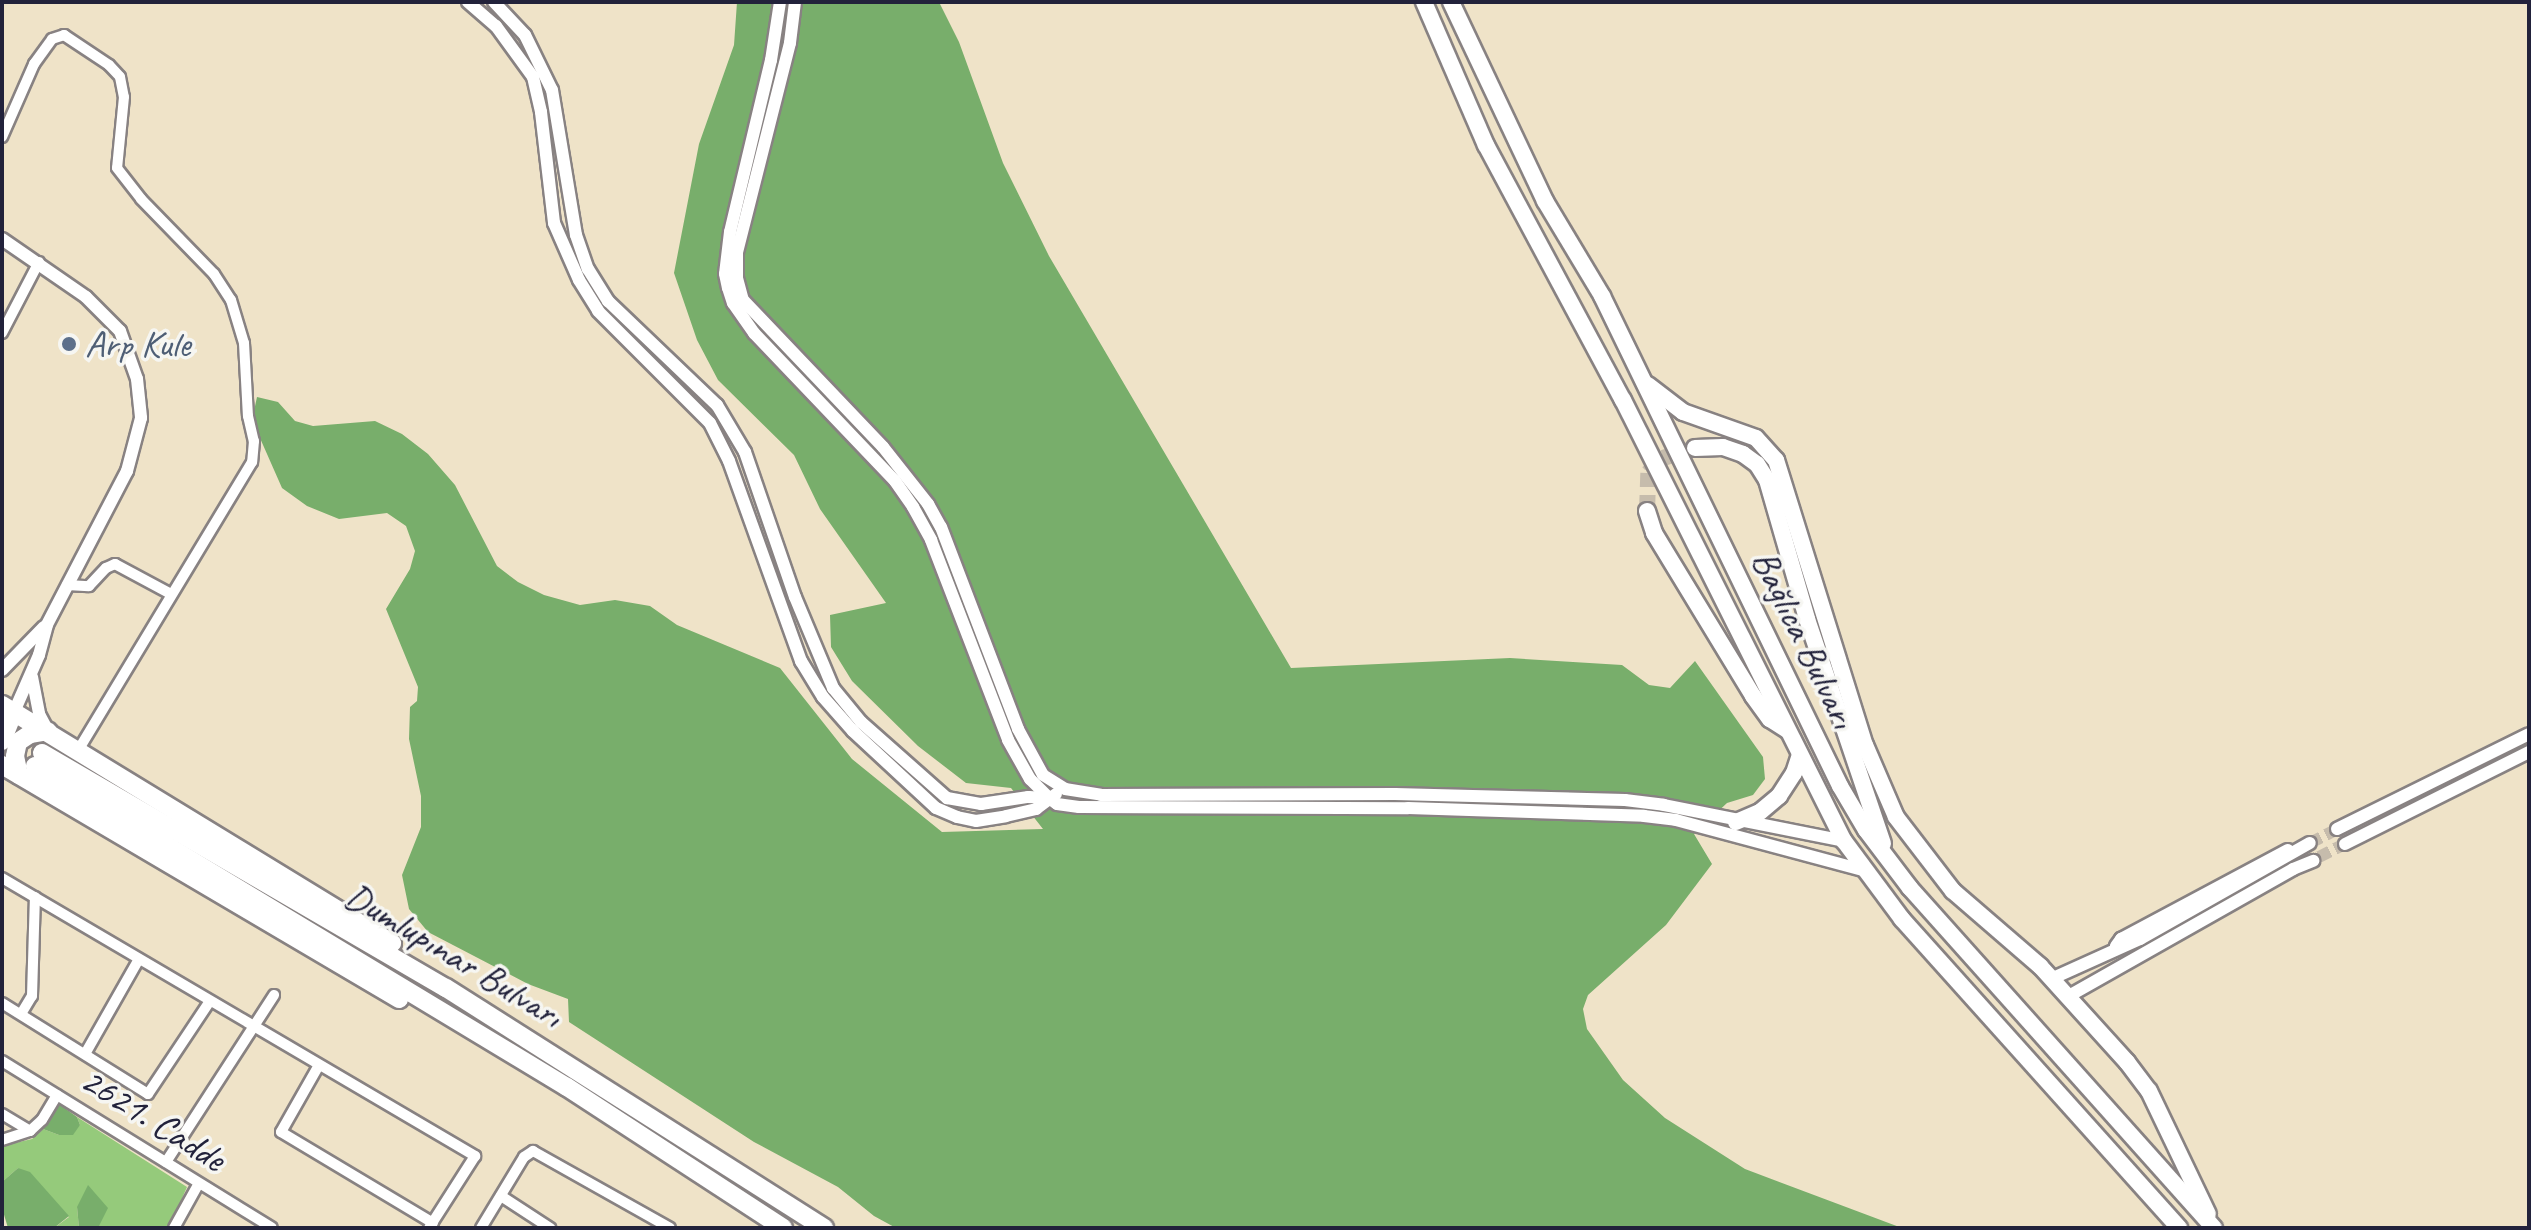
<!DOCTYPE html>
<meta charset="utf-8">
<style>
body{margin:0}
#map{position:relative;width:2531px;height:1230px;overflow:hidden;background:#efe3c8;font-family:Caveat,sans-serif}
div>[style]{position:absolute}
.green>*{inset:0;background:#95ca7b}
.forest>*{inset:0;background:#78ae6b}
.tertiary-tunnel>*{height:12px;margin-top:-6px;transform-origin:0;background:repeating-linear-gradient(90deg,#c6bcac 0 12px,transparent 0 18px)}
.primary-tunnel>*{height:16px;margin-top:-8px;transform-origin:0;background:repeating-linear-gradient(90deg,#c6bcac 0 16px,transparent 0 24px)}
.roads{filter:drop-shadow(2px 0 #888282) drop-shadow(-2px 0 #888282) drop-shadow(0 2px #888282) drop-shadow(0 -2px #888282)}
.minor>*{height:10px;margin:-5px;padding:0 5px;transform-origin:5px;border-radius:5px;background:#fff}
.tertiary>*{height:12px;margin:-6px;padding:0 6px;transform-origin:6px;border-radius:6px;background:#fff}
.primary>*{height:16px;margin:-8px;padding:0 8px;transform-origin:8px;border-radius:8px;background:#fff}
.trunk>*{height:18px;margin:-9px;padding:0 9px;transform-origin:9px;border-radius:9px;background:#fff}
.dots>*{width:22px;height:22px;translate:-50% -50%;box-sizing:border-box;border:4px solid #f6f6f2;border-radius:50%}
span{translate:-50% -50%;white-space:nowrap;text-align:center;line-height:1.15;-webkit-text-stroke:7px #f6f6f2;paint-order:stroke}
.service-label{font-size:38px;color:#4e5e75}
.left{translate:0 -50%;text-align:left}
.street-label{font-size:38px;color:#22223b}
.frame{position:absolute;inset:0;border:4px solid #22223b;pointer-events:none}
</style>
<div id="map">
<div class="green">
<i style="clip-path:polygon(77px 1117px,187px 1187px,169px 1228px,98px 1228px,99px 1220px,77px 1207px,79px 1228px,54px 1228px,69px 1217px,18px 1168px,2px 1182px,2px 1146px,32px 1139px,43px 1129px,59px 1135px,80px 1125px)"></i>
</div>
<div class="forest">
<i style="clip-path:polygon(737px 2px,939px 2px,959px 42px,1003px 163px,1049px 256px,1291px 668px,1510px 658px,1622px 665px,1649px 685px,1670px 688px,1695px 661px,1763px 757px,1765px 779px,1753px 795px,1727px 803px,1694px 834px,1712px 864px,1666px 925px,1588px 995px,1583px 1009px,1587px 1029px,1623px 1080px,1665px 1118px,1745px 1169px,1902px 1228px,896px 1228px,874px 1216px,838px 1187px,754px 1142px,569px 1022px,568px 999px,528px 984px,428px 932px,409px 909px,402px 875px,421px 827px,421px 796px,409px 739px,410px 707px,417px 701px,418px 687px,386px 609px,410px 569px,415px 551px,406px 526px,387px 513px,339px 519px,307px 506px,282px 488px,252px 420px,257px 397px,278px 402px,295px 421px,313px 426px,375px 421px,402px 434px,428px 454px,455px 485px,497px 566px,518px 582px,544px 595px,580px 605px,615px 600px,650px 606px,677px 625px,780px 668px,852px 759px,942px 832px,1043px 829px,1011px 788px,966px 783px,918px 746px,852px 681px,831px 647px,830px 615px,886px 603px,820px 509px,794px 455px,718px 380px,697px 340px,674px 273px,699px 144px,734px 45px)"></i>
<i style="clip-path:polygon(59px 1104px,77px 1117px,80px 1125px,73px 1135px,59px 1135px,43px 1129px)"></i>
<i style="clip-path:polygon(18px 1168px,30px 1172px,69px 1216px,54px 1228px,8px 1228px,2px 1208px,2px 1182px)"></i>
<i style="clip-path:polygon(88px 1185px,108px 1208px,98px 1228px,79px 1228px,77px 1207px)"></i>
</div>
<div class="tertiary-tunnel">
<i style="left:2310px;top:843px;width:30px;rotate:-27deg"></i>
<i style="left:2319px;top:857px;width:29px;rotate:-27deg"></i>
</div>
<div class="primary-tunnel">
<i style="left:1647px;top:511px;width:38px;rotate:-88deg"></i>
<i style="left:1648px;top:473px;width:21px;rotate:-45deg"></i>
<i style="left:1663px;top:458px;width:34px;rotate:-17deg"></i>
</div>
<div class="roads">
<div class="minor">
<i style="left:2px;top:137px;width:80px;rotate:-66.3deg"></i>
<i style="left:34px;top:64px;width:31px;rotate:-54deg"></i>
<i style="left:52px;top:39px;width:13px;rotate:-18deg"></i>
<i style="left:64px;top:35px;width:54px;rotate:33.7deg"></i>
<i style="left:109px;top:65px;width:16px;rotate:47deg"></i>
<i style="left:120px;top:77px;width:20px;rotate:79deg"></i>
<i style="left:124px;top:97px;width:71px;rotate:95.6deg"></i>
<i style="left:117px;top:168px;width:39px;rotate:52deg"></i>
<i style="left:141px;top:199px;width:105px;rotate:45.8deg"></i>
<i style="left:214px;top:274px;width:31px;rotate:57deg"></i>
<i style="left:231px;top:300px;width:45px;rotate:73.2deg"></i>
<i style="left:244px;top:343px;width:73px;rotate:86.9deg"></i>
<i style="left:248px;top:416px;width:26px;rotate:77deg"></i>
<i style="left:254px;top:441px;width:21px;rotate:95deg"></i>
<i style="left:252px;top:462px;width:337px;rotate:121.1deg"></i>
<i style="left:2px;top:333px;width:80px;rotate:-62.5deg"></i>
<i style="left:67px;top:585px;width:22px;rotate:3deg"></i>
<i style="left:89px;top:586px;width:25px;rotate:-47deg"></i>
<i style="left:106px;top:568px;width:10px;rotate:-24deg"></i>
<i style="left:115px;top:564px;width:64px;rotate:28.2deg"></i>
<i style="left:2px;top:878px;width:549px;rotate:30.44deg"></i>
<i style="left:475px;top:1156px;width:85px;rotate:122.6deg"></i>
<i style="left:2px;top:1003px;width:172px;rotate:31.9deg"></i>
<i style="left:148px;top:1094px;width:112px;rotate:-56.3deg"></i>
<i style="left:21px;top:1014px;width:21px;rotate:-59deg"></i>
<i style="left:32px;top:996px;width:99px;rotate:-88.3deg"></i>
<i style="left:85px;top:1054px;width:109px;rotate:-60.4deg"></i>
<i style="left:2px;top:1061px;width:317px;rotate:31.7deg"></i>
<i style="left:319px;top:1065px;width:77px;rotate:119.6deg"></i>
<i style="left:281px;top:1132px;width:177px;rotate:30.9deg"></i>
<i style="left:2px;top:1114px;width:33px;rotate:31deg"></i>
<i style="left:2px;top:1140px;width:29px;rotate:-18deg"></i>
<i style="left:30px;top:1131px;width:16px;rotate:-43deg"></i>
<i style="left:42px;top:1120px;width:29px;rotate:-59deg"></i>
<i style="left:166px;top:1162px;width:199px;rotate:-57.1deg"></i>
<i style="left:501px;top:1196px;width:59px;rotate:33.1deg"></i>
<i style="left:174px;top:1228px;width:51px;rotate:-60.9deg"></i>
<i style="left:481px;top:1228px;width:83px;rotate:-58.8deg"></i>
<i style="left:524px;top:1157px;width:11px;rotate:-34deg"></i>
<i style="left:533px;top:1151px;width:157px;rotate:29.3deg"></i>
</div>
<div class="tertiary">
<i style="left:468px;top:2px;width:37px;rotate:41deg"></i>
<i style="left:496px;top:26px;width:63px;rotate:54deg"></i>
<i style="left:533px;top:77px;width:36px;rotate:77deg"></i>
<i style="left:541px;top:112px;width:112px;rotate:83.3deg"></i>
<i style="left:554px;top:223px;width:62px;rotate:66.3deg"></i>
<i style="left:579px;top:280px;width:36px;rotate:58deg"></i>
<i style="left:598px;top:311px;width:158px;rotate:45deg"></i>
<i style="left:710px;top:423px;width:42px;rotate:63.4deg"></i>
<i style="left:729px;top:461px;width:213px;rotate:70.2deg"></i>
<i style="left:801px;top:661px;width:42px;rotate:58.6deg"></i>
<i style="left:823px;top:697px;width:45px;rotate:48.6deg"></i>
<i style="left:853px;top:731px;width:113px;rotate:42.9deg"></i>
<i style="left:936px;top:808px;width:23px;rotate:23deg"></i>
<i style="left:957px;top:817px;width:19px;rotate:12deg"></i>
<i style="left:976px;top:821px;width:30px;rotate:-9deg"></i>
<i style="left:1006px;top:816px;width:31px;rotate:-13deg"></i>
<i style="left:1036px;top:809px;width:25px;rotate:-37deg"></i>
<i style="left:494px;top:2px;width:45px;rotate:46.8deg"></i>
<i style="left:525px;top:35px;width:61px;rotate:63.9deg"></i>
<i style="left:552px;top:90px;width:147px;rotate:80.6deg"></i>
<i style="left:576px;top:235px;width:36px;rotate:71deg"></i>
<i style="left:588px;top:269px;width:38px;rotate:58deg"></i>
<i style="left:608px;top:301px;width:151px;rotate:43.7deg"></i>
<i style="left:717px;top:405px;width:55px;rotate:59.2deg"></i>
<i style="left:745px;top:452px;width:153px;rotate:71deg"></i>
<i style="left:795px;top:597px;width:99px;rotate:67.3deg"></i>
<i style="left:833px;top:688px;width:44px;rotate:50.5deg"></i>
<i style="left:861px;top:722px;width:115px;rotate:41.5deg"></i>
<i style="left:947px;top:798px;width:35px;rotate:10deg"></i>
<i style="left:981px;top:804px;width:48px;rotate:-8.5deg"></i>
<i style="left:1028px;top:797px;width:21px;rotate:3deg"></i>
<i style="left:780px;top:2px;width:59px;rotate:98.8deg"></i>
<i style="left:771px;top:60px;width:177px;rotate:103.4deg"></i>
<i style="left:730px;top:232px;width:42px;rotate:96.8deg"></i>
<i style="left:725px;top:274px;width:14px;rotate:78deg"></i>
<i style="left:728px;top:288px;width:16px;rotate:72deg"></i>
<i style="left:733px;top:303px;width:37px;rotate:55deg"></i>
<i style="left:754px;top:333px;width:204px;rotate:46.4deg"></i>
<i style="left:895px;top:481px;width:32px;rotate:55deg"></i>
<i style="left:913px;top:507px;width:38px;rotate:61deg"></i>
<i style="left:931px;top:540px;width:214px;rotate:68.9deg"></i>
<i style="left:1008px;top:740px;width:45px;rotate:60.6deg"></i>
<i style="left:1030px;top:779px;width:27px;rotate:45deg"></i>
<i style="left:1049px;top:798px;width:10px;rotate:37deg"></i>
<i style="left:1057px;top:804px;width:22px;rotate:8deg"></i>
<i style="left:1079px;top:807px;width:329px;rotate:0.2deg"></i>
<i style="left:1408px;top:808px;width:236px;rotate:1.9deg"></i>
<i style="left:1644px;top:816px;width:32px;rotate:7deg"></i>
<i style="left:1676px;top:820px;width:194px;rotate:15deg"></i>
<i style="left:795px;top:2px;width:41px;rotate:97deg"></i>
<i style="left:790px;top:43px;width:216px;rotate:104.2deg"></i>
<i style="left:737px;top:252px;width:26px;rotate:90deg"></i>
<i style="left:737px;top:278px;width:23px;rotate:75deg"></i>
<i style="left:743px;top:300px;width:203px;rotate:46.4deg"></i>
<i style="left:883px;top:447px;width:73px;rotate:51.7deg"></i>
<i style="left:928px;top:504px;width:26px;rotate:61deg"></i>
<i style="left:941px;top:527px;width:216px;rotate:69.1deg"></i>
<i style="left:1018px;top:729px;width:52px;rotate:61.5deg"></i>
<i style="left:1043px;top:775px;width:26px;rotate:32deg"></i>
<i style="left:1065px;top:789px;width:36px;rotate:9deg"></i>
<i style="left:1101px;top:795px;width:294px;rotate:-0.2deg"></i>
<i style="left:1395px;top:794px;width:230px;rotate:1.5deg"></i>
<i style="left:1625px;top:800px;width:39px;rotate:7deg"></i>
<i style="left:1664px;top:805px;width:184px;rotate:11.3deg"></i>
<i style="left:2px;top:239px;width:102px;rotate:34.6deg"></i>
<i style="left:86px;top:297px;width:48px;rotate:45deg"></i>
<i style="left:120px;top:331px;width:51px;rotate:70.5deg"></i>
<i style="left:137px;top:379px;width:39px;rotate:84deg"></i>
<i style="left:141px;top:418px;width:55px;rotate:104.8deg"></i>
<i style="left:127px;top:471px;width:174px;rotate:117.5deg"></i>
<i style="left:47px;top:625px;width:31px;rotate:105deg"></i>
<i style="left:39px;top:655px;width:62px;rotate:113.7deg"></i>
<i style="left:2px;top:670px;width:60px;rotate:-45.7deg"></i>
<i style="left:32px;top:677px;width:38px;rotate:79deg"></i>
<i style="left:39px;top:714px;width:19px;rotate:62deg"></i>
<i style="left:2337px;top:829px;width:214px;rotate:-26.3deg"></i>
<i style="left:2345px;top:844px;width:206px;rotate:-26.6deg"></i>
<i style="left:2116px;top:946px;width:9px;rotate:-54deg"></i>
<i style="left:2121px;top:939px;width:189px;rotate:-28.1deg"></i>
<i style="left:2051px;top:979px;width:98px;rotate:-24.2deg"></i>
<i style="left:2140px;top:939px;width:195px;rotate:-29.5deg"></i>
<i style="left:2067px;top:997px;width:260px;rotate:-29.5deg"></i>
<i style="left:2293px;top:869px;width:22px;rotate:-22deg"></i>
</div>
<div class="primary">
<i style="left:1424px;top:2px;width:156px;rotate:66.6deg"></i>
<i style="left:1486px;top:145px;width:289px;rotate:61.8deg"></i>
<i style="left:1623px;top:400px;width:493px;rotate:63.4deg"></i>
<i style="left:1844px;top:841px;width:97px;rotate:53.4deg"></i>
<i style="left:1902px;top:919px;width:415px;rotate:48.1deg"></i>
<i style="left:1451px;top:2px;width:220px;rotate:64.7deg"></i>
<i style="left:1545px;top:201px;width:111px;rotate:59deg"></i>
<i style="left:1602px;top:296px;width:545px;rotate:64.09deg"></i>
<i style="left:1840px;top:786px;width:51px;rotate:59.4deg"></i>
<i style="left:1866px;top:830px;width:73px;rotate:52.8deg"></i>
<i style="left:1910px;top:888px;width:456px;rotate:48.2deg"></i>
<i style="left:1648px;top:385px;width:44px;rotate:37.6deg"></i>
<i style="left:1683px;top:412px;width:77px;rotate:19.6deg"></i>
<i style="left:1756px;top:438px;width:30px;rotate:48deg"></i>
<i style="left:1776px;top:460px;width:299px;rotate:72.7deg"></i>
<i style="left:1865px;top:745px;width:78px;rotate:66.7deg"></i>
<i style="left:1896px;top:817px;width:93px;rotate:52.4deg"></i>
<i style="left:1953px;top:891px;width:115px;rotate:40.8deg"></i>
<i style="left:2040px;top:966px;width:130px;rotate:47.8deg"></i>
<i style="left:2127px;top:1062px;width:36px;rotate:53deg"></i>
<i style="left:2149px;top:1091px;width:136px;rotate:64.4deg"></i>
<i style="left:1695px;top:448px;width:28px;rotate:-2deg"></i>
<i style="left:1723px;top:447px;width:21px;rotate:19deg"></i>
<i style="left:1743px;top:454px;width:17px;rotate:36deg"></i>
<i style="left:1757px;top:464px;width:19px;rotate:58deg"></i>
<i style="left:1767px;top:480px;width:145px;rotate:73.9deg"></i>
<i style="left:1807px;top:619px;width:237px;rotate:71.3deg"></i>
<i style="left:1647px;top:511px;width:23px;rotate:72deg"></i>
<i style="left:1654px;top:533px;width:191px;rotate:58.7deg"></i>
<i style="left:1753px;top:696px;width:29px;rotate:54deg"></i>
<i style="left:1770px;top:719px;width:20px;rotate:33deg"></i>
<i style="left:1736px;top:822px;width:26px;rotate:-23deg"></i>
<i style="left:1760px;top:812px;width:25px;rotate:-40deg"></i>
<i style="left:1779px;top:796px;width:27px;rotate:-57deg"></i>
<i style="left:1794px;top:773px;width:19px;rotate:-72deg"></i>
</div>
<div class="trunk">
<i style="left:2px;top:705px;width:457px;rotate:31.4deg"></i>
<i style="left:2px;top:741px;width:31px;rotate:-68deg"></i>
<i style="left:42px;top:753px;width:467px;rotate:30.2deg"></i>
<i style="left:446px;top:988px;width:448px;rotate:32.4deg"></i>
<i style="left:2px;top:765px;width:461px;rotate:30.5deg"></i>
<i style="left:35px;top:766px;width:621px;rotate:31.11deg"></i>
<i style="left:567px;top:1087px;width:258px;rotate:33.1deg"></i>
<i style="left:19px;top:775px;width:19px;rotate:-102deg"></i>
<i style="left:15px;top:756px;width:14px;rotate:-78deg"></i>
<i style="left:18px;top:742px;width:14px;rotate:-34deg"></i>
<i style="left:30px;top:734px;width:18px;rotate:-9deg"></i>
</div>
</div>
<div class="dots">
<i style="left:69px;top:344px;background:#5c6f8a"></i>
</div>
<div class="service-label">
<span class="left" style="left:85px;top:344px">Arp Kule</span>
</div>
<div class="street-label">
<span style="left:1804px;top:639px;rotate:64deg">Bağlıca Bulvarı</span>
<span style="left:454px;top:955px;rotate:31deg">Dumlupınar Bulvarı</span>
<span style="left:153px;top:1119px;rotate:32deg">2621. Cadde</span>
</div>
<div class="frame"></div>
</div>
